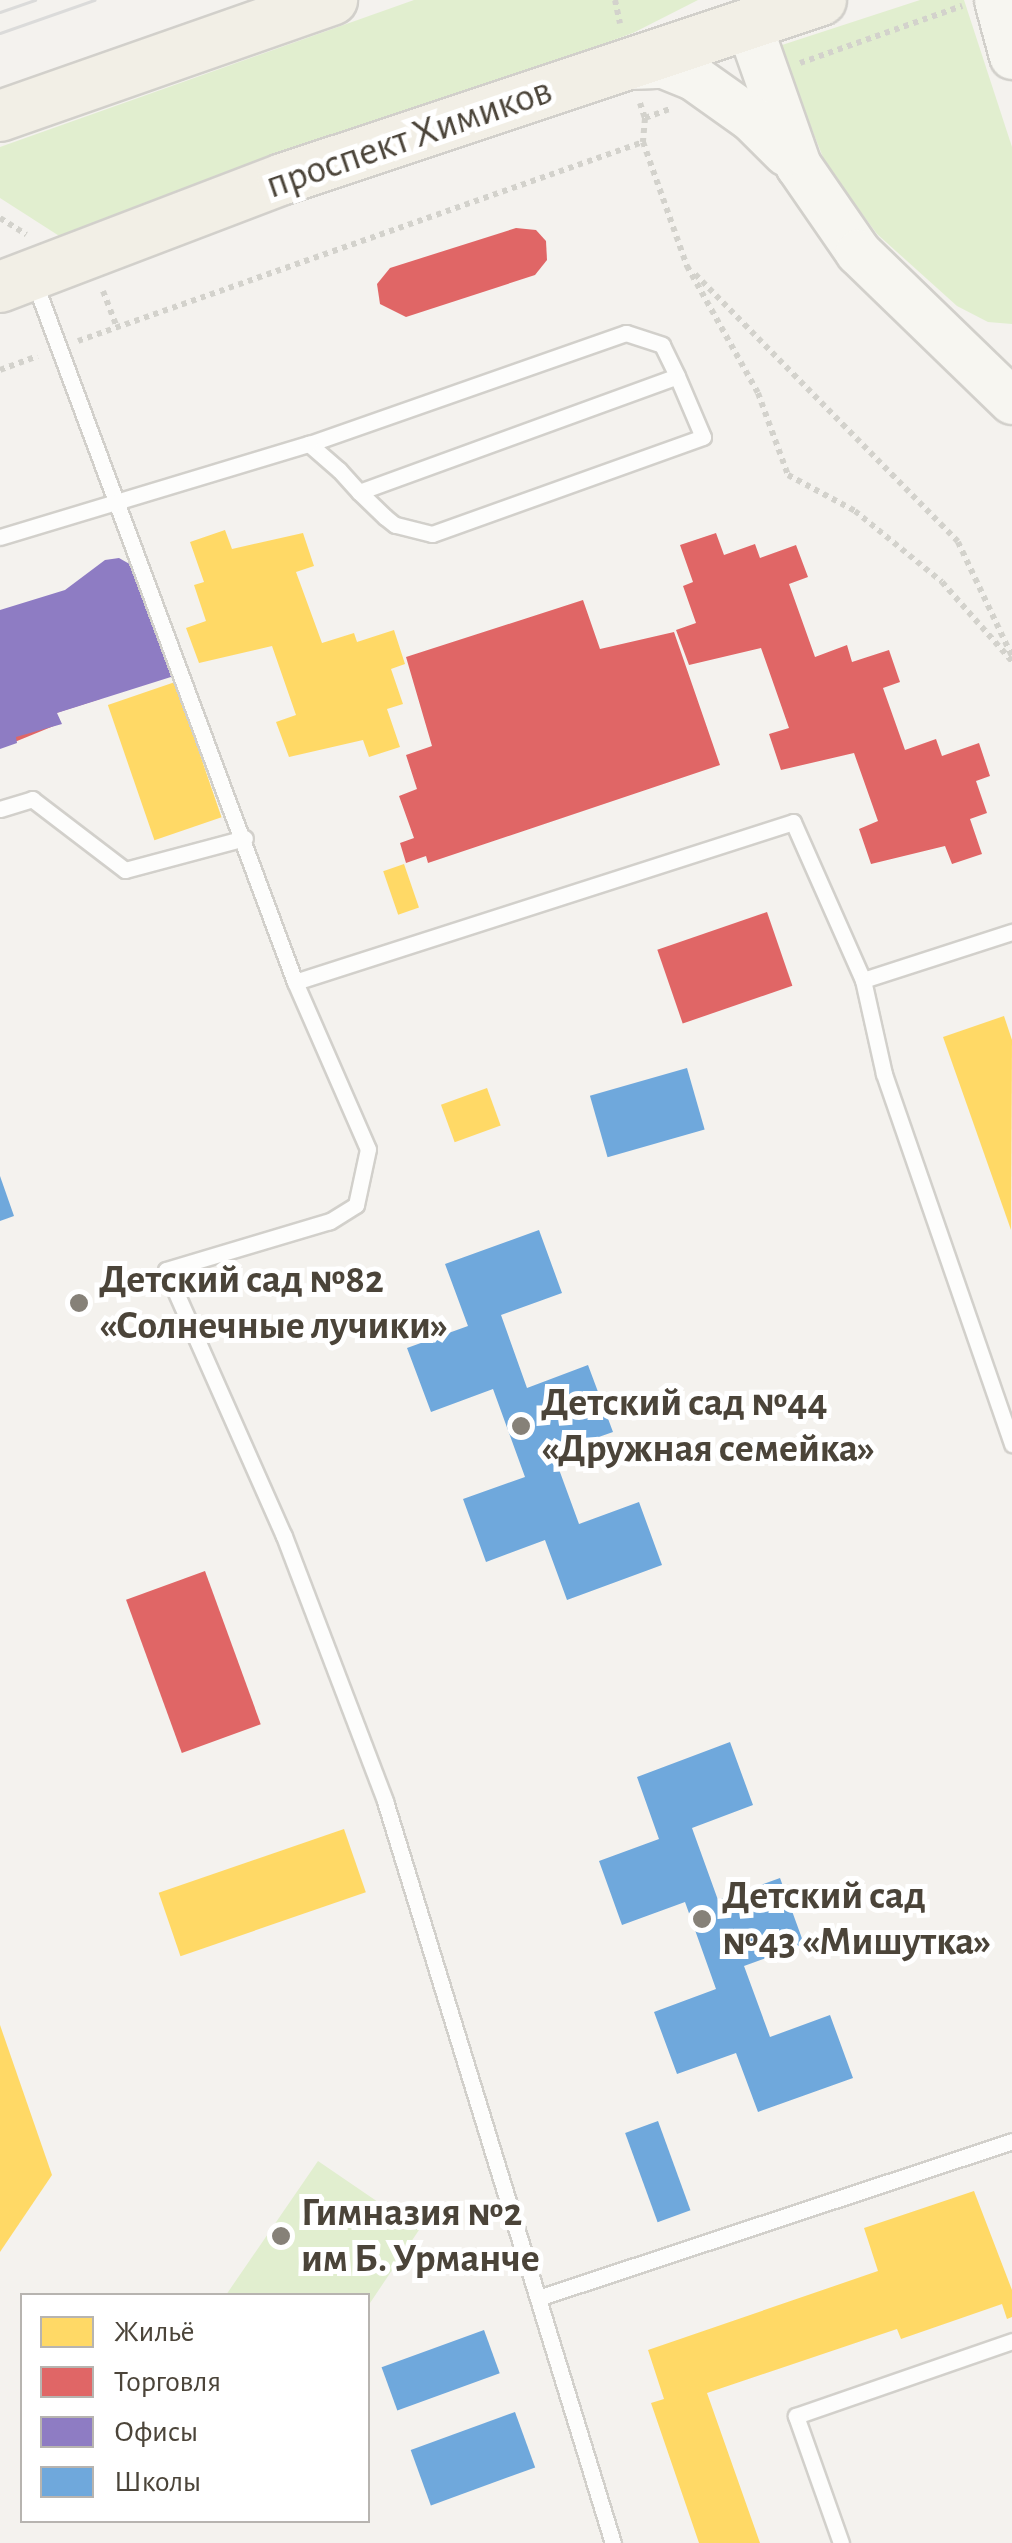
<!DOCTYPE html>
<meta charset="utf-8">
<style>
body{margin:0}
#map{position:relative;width:1012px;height:2543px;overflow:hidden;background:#f4f2ee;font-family:"Alegreya Sans",sans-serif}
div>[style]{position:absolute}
.green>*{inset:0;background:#e1eecf}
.homes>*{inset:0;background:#ffd966;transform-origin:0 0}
.shops>*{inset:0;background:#e06666;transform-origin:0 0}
.offices>*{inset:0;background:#8e7cc3}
.schools>*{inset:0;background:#6fa8dc;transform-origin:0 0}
.path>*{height:6px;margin-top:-3px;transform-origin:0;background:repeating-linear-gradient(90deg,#d3d2cc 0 5px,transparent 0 10px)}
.roads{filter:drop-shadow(2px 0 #d2d0cb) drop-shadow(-2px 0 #d2d0cb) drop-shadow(0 2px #d2d0cb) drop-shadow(0 -2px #d2d0cb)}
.service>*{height:15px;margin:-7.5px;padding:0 7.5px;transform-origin:7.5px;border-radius:7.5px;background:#fdfdfc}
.secondary>*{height:45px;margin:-22.5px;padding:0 22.5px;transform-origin:22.5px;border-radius:22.5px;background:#f7f6f1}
.primary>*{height:50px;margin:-25px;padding:0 25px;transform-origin:25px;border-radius:25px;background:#f2efe6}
.tram>*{height:2.5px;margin:-1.25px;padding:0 1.25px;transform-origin:1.25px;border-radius:1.25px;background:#dbdbda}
.dots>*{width:28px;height:28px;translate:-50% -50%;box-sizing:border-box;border:5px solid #fff;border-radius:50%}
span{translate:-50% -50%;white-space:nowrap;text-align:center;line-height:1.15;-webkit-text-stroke:10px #fff;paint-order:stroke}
.street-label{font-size:40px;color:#4b4439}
.poi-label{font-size:40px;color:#4b4439;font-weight:700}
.left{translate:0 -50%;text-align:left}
.legend{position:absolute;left:20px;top:2293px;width:350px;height:230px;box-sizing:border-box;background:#fff;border:2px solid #b7b4b0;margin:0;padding:12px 18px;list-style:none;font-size:30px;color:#4b4439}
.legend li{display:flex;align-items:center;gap:20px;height:50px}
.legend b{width:50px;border:2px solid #b7b4b0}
</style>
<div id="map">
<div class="green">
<i style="clip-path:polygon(414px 0,698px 0,633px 33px,64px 239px,0 198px,0 147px)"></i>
<i style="clip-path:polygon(920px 0,964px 0,1012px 147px,1012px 324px,988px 322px,957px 306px,877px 234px,826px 165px,779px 46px)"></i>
<i style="clip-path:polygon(318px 2161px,419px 2230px,368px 2306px,368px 2296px,226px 2295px)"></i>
</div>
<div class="homes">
<i style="clip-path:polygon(225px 530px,232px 549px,303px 533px,314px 566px,296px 572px,322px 643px,354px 633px,357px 642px,394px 630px,405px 664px,391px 669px,403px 704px,387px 709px,400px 747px,369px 757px,363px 740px,289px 757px,276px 722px,296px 715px,272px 646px,199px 663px,186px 628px,206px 621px,194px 585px,204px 582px,190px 542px)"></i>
<i style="left:175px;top:682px;width:143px;height:71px;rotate:71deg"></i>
<i style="left:404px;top:864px;width:46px;height:22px;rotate:71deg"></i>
<i style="clip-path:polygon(1004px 1016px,1012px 1040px,1011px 1230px,943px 1037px)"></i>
<i style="left:487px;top:1088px;width:40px;height:49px;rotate:70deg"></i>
<i style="left:344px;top:1829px;width:67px;height:196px;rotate:71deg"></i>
<i style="clip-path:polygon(0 2025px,52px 2175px,0 2252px)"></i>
<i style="clip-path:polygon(974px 2191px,1012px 2290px,1012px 2317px,1007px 2319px,1002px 2304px,901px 2339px,897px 2329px,707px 2393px,760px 2543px,699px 2543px,651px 2403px,664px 2399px,648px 2350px,878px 2271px,864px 2228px)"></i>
</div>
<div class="shops">
<i style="clip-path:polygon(516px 228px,536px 230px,546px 241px,547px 260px,535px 275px,406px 317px,380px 304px,377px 284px,390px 268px)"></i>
<i style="clip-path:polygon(716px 533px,724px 555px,755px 544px,760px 558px,796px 545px,808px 577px,789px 584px,815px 657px,847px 645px,852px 662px,889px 650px,900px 682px,883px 688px,905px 750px,936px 739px,942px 756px,979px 743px,990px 776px,976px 781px,987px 813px,970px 819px,982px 854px,952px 864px,945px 846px,871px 864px,859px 829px,878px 821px,854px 753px,781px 770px,769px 734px,789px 728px,761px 648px,689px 665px,676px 630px,696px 623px,683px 586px,693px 582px,680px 545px)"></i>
<i style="clip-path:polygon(583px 600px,600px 649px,674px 632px,720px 765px,428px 863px,426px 856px,406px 863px,400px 843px,414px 838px,399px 796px,417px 789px,406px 755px,432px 746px,406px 657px)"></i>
<i style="clip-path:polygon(21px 620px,44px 627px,62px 621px,71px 643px,78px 640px,100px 699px,56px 713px,61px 723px,0 748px,0 627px)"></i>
<i style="left:767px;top:912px;width:78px;height:116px;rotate:71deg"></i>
<i style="left:205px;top:1571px;width:163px;height:84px;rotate:70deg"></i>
</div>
<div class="offices">
<i style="clip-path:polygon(119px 558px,133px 566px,174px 676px,57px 713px,62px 724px,16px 737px,17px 743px,0 749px,0 610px,65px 590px,105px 560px)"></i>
</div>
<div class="schools">
<i style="left:687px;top:1068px;width:64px;height:101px;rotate:74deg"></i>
<i style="clip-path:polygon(0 1176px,14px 1216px,0 1221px)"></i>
<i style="clip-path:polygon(539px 1230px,562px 1293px,501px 1315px,527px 1388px,588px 1365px,613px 1432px,553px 1453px,579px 1524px,639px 1502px,662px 1565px,567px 1600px,545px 1540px,486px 1562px,463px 1499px,525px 1477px,493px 1389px,431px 1412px,407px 1348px,468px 1326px,445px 1264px)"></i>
<i style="clip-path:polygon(730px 1742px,753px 1805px,692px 1828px,718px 1900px,780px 1878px,804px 1944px,744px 1966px,770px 2037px,830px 2015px,853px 2078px,758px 2112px,736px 2053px,677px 2074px,654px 2012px,716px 1989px,685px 1902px,622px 1925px,599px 1861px,659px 1839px,637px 1777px)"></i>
<i style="left:658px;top:2121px;width:95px;height:35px;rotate:70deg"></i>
<i style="left:484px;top:2330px;width:46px;height:109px;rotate:70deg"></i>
<i style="left:515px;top:2412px;width:59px;height:111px;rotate:70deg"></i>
</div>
<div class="path">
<i style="left:615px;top:0;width:24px;rotate:78deg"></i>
<i style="left:800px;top:63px;width:172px;rotate:-19.4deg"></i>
<i style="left:640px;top:103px;width:16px;rotate:72deg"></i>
<i style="left:645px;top:118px;width:27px;rotate:-20deg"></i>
<i style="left:645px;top:118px;width:24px;rotate:95deg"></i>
<i style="left:643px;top:142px;width:132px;rotate:70.5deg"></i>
<i style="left:687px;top:266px;width:145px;rotate:60.8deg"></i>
<i style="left:758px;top:393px;width:87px;rotate:69.9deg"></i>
<i style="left:788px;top:475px;width:76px;rotate:28.2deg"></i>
<i style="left:855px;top:511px;width:112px;rotate:39.2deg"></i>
<i style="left:942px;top:582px;width:106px;rotate:48.5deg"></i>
<i style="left:0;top:218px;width:31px;rotate:32deg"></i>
<i style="left:695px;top:274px;width:375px;rotate:45.5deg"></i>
<i style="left:958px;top:542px;width:126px;rotate:64.7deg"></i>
<i style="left:103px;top:291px;width:39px;rotate:69deg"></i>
<i style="left:78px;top:341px;width:599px;rotate:-19.4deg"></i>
<i style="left:0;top:370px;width:40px;rotate:-20.2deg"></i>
</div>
<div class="roads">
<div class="service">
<i style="left:34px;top:281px;width:748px;rotate:69.58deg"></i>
<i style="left:295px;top:982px;width:523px;rotate:-17.81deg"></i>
<i style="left:793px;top:822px;width:173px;rotate:66.1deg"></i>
<i style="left:863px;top:980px;width:157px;rotate:-17.9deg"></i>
<i style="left:359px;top:492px;width:338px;rotate:-20deg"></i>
<i style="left:677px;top:376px;width:66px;rotate:66.9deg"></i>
<i style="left:703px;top:437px;width:288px;rotate:160.3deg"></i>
<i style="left:432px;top:534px;width:38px;rotate:-166deg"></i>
<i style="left:395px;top:525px;width:13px;rotate:-141deg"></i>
<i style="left:385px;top:517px;width:36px;rotate:-136deg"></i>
<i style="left:359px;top:492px;width:30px;rotate:-132deg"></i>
<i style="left:339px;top:470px;width:40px;rotate:-139deg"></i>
<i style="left:309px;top:444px;width:336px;rotate:-19.3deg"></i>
<i style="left:626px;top:333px;width:38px;rotate:18deg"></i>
<i style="left:662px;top:345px;width:34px;rotate:64deg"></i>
<i style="left:0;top:537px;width:323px;rotate:-16.8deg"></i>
<i style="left:0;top:809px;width:34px;rotate:-17deg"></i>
<i style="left:32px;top:799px;width:117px;rotate:37.4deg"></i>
<i style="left:125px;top:870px;width:124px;rotate:-14.9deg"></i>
<i style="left:863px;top:980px;width:96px;rotate:77.4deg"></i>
<i style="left:884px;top:1074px;width:392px;rotate:70.9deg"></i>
<i style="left:295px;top:982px;width:182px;rotate:66.4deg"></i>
<i style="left:368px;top:1149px;width:57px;rotate:102.1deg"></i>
<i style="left:356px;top:1205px;width:31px;rotate:148deg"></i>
<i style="left:330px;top:1221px;width:171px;rotate:163.4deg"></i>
<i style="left:166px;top:1270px;width:291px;rotate:66.1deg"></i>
<i style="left:284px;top:1536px;width:284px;rotate:69.1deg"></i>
<i style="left:385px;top:1801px;width:776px;rotate:72.92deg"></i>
<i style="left:538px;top:2298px;width:499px;rotate:-18.3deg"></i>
<i style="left:841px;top:2543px;width:135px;rotate:-109.5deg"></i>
<i style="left:796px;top:2416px;width:229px;rotate:-19.1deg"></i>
</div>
<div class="secondary">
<i style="left:997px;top:0;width:58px;rotate:75deg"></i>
<i style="left:748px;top:23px;width:151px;rotate:70.6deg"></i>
<i style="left:798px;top:165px;width:106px;rotate:55.4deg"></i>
<i style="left:858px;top:252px;width:214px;rotate:44.1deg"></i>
<i style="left:629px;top:66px;width:34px;rotate:-2deg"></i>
<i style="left:663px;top:65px;width:32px;rotate:22deg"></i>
<i style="left:693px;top:77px;width:71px;rotate:35.3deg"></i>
<i style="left:751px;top:118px;width:49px;rotate:45deg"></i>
</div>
<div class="primary">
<i style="left:0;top:116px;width:352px;rotate:-19.3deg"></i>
<i style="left:0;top:287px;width:303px;rotate:-20.9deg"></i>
<i style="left:283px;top:179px;width:567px;rotate:-18.4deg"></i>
</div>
</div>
<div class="tram">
<i style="left:0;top:12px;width:37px;rotate:-19deg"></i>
<i style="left:0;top:33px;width:100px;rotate:-19.3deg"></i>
</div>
<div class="dots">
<i style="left:79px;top:1303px;background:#868178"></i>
<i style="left:521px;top:1426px;background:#868178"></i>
<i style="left:702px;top:1919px;background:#868178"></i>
<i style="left:281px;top:2236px;background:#868178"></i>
</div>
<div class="street-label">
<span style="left:409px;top:138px;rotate:-19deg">проспект Химиков</span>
</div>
<div class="poi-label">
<span class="left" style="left:99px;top:1303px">Детский сад №82<br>«Солнечные лучики»</span>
<span class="left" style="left:541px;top:1426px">Детский сад №44<br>«Дружная семейка»</span>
<span class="left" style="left:722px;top:1919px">Детский сад<br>№43 «Мишутка»</span>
<span class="left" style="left:301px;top:2236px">Гимназия №2<br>им Б. Урманче</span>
</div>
<ul class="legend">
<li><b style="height:28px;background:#ffd966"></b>Жильё</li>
<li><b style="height:28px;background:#e06666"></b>Торговля</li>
<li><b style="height:28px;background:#8e7cc3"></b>Офисы</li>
<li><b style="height:28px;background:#6fa8dc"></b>Школы</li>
</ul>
</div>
